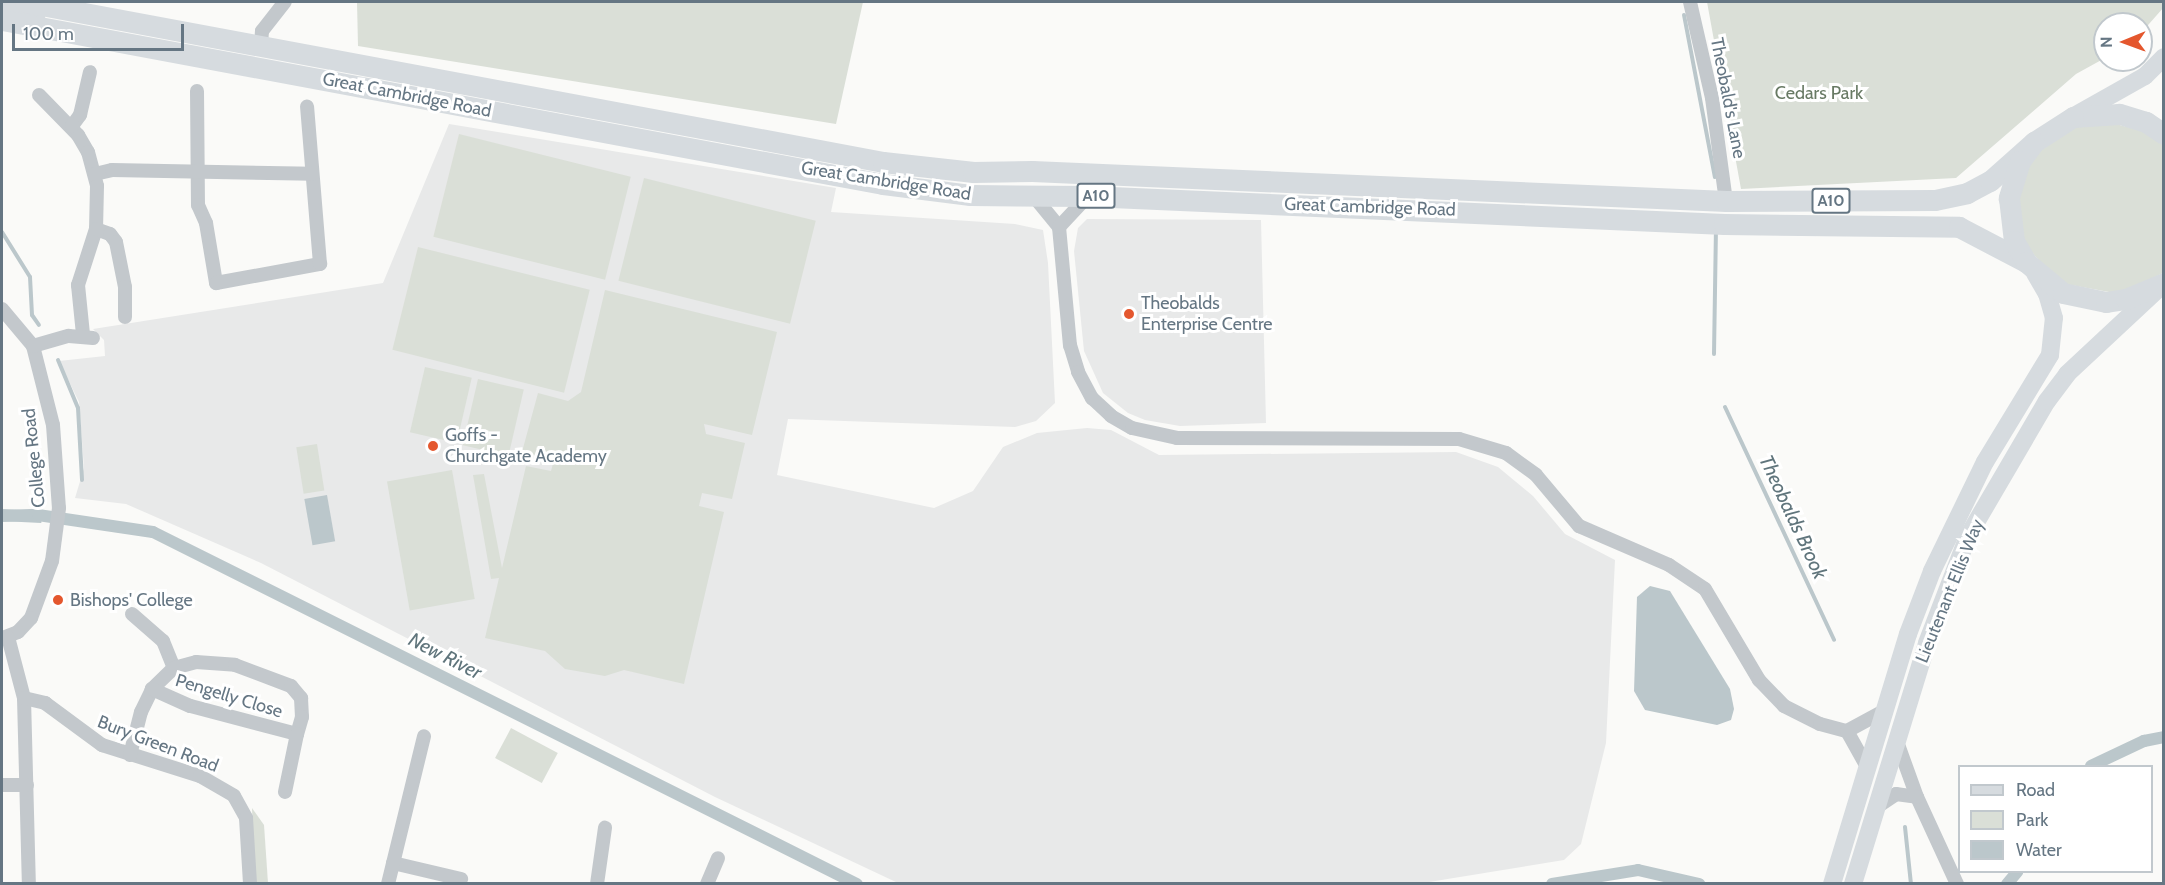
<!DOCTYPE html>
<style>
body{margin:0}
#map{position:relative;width:2165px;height:885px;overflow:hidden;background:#fafaf8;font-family:Cabin,sans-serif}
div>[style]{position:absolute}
.built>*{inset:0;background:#e8e9e9}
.green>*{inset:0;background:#dadfd7;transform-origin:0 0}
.water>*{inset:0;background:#bbc7cb;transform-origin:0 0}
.stream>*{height:4px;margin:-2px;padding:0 2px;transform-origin:2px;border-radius:2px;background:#bbc7cb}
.canal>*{height:12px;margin:-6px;padding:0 6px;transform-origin:6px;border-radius:6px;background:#bbc7cb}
.minor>*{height:14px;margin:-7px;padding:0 7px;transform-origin:7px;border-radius:7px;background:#c3c8cc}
.major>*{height:18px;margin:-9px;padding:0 9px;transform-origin:9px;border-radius:9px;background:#d6dbdf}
.highway>*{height:21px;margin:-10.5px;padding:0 10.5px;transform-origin:10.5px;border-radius:10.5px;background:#d6dbdf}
.dots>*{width:16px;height:16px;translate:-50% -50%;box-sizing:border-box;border:3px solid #fff;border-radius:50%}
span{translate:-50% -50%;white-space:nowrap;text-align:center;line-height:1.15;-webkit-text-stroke:6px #fff;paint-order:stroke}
.shield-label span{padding:2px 4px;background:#fff;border:2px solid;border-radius:4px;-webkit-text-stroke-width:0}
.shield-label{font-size:16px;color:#657683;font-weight:700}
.park-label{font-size:18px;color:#687a64}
.street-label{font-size:18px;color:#657683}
.poi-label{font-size:18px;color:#657683}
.left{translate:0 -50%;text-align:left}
.water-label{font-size:20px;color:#60757c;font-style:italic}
.frame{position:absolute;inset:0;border:3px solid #657683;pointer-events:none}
.legend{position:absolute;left:1958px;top:765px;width:195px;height:108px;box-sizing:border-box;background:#fff;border:2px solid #c1c8cd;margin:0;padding:8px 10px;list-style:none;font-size:18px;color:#657683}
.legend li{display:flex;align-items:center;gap:12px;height:30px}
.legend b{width:30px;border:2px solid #c1c8cd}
.north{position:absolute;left:2093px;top:12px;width:60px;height:60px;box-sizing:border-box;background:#fff;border:2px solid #c1c8cd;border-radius:50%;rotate:269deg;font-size:16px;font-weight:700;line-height:24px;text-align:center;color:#657683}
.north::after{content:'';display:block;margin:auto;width:21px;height:27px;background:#e4572e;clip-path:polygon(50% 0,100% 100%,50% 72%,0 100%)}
.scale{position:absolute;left:12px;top:24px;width:172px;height:27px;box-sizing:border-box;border:3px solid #657683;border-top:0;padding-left:8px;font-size:18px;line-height:21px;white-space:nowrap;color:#657683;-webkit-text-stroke:4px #fff;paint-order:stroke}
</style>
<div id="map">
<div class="built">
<i style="clip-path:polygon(449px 124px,836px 188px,831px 212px,1015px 224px,1043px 230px,1048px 263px,1055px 403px,1036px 421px,1015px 427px,788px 419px,777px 475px,934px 508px,973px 491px,1003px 447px,1037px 433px,1087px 428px,1111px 430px,1159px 455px,1456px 452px,1498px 467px,1533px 496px,1565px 534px,1615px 560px,1606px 743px,1581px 844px,1564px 860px,1423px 883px,898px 883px,715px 797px,261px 563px,126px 504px,75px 498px,84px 468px,79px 402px,59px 361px,105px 356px,104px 340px,93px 329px,383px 283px)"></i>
<i style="clip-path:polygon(1087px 219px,1261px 220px,1266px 423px,1180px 426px,1145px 420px,1128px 413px,1103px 393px,1084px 351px,1074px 251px,1078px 228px)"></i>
</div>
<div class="green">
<i style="clip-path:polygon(357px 2px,863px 2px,836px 124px,358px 46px)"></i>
<i style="clip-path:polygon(1707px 2px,2163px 2px,2164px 7px,2141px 33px,2141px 24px,2105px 24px,2105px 58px,2076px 74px,1956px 178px,1741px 189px)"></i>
<i style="clip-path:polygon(2100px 120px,2147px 132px,2163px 143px,2163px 273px,2120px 294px,2060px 283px,2026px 246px,2017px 210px,2024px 174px,2037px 153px,2065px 130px)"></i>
<i style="left:459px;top:134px;width:177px;height:106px;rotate:14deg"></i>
<i style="left:644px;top:178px;width:177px;height:106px;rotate:14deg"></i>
<i style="left:418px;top:247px;width:177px;height:106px;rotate:14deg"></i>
<i style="clip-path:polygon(605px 290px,777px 332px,752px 435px,704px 424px,706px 434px,745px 443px,732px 499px,702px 493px,699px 506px,724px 512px,684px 684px,624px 670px,605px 676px,565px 669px,545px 651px,485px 638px,499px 578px,491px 579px,473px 475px,484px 474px,502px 568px,526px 466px,551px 471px,554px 460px,522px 452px,538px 393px,568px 401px,581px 392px)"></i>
<i style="left:425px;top:367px;width:48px;height:67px;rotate:13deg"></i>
<i style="left:478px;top:379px;width:47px;height:68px;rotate:13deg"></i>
<i style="left:317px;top:444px;width:47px;height:21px;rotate:81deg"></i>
<i style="left:452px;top:470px;width:131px;height:66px;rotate:80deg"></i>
<i style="left:511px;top:728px;width:53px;height:34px;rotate:28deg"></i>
<i style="clip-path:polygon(252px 808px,264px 825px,268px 883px,255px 883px)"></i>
</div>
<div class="water">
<i style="left:327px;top:495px;width:47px;height:23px;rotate:80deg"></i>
<i style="left:2px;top:509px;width:40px;height:12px;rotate:3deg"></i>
<i style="clip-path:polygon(1650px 586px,1670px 591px,1730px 689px,1734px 709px,1731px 720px,1717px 725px,1645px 710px,1634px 691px,1637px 597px)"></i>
</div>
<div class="stream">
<i style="left:1684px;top:15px;width:165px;rotate:79.2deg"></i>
<i style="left:2px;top:232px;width:53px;rotate:58.1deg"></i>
<i style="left:30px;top:277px;width:38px;rotate:87deg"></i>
<i style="left:32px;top:315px;width:12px;rotate:55deg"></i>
<i style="left:1714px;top:354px;width:121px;rotate:-89.1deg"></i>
<i style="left:58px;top:360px;width:52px;rotate:67.4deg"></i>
<i style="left:78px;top:408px;width:72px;rotate:86.8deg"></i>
<i style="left:1725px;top:407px;width:257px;rotate:64.9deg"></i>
<i style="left:1905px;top:827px;width:57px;rotate:84deg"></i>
</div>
<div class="canal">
<i style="left:2px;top:516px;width:36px;rotate:-2deg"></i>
<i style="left:38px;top:515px;width:116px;rotate:8.4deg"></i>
<i style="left:153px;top:532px;width:787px;rotate:26.57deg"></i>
<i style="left:2091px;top:766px;width:59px;rotate:-25.3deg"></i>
<i style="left:2144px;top:741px;width:20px;rotate:-11deg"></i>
<i style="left:1552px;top:884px;width:87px;rotate:-9.2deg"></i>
<i style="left:1638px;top:870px;width:63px;rotate:12.9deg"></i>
<i style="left:2007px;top:884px;width:16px;rotate:-50deg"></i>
</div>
<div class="minor">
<i style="left:1690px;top:2px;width:98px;rotate:77.1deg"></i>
<i style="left:1712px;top:98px;width:104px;rotate:82.3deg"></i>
<i style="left:261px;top:45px;width:14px;rotate:-86deg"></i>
<i style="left:262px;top:31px;width:37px;rotate:-52deg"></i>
<i style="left:197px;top:91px;width:114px;rotate:89.5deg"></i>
<i style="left:198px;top:205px;width:20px;rotate:66deg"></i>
<i style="left:206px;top:223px;width:61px;rotate:80.5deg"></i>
<i style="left:216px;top:283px;width:106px;rotate:-10.4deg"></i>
<i style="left:320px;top:264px;width:158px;rotate:-94.7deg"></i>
<i style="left:39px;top:95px;width:56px;rotate:45.7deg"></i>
<i style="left:78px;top:135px;width:20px;rotate:60deg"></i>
<i style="left:88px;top:152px;width:35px;rotate:75deg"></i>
<i style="left:97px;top:186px;width:43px;rotate:91.3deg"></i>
<i style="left:96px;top:229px;width:59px;rotate:107.8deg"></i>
<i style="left:78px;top:285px;width:49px;rotate:84.2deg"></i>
<i style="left:72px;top:126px;width:14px;rotate:-54deg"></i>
<i style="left:80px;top:115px;width:44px;rotate:-76.9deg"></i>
<i style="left:95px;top:174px;width:17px;rotate:-13deg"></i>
<i style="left:112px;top:170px;width:200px;rotate:1.1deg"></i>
<i style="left:1032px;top:194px;width:43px;rotate:50.7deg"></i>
<i style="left:1059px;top:227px;width:119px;rotate:84.7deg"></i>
<i style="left:1070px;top:345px;width:28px;rotate:73deg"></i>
<i style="left:1078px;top:372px;width:30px;rotate:62deg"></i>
<i style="left:1092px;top:398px;width:26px;rotate:43deg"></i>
<i style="left:1111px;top:416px;width:24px;rotate:30deg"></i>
<i style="left:1132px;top:428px;width:46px;rotate:12.5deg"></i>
<i style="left:1177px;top:438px;width:282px;rotate:0.2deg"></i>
<i style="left:1459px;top:439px;width:49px;rotate:16.6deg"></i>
<i style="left:1506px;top:453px;width:37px;rotate:36deg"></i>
<i style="left:1536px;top:475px;width:67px;rotate:49.9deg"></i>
<i style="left:1579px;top:526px;width:98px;rotate:23.4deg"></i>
<i style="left:1669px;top:565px;width:43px;rotate:33.7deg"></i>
<i style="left:1705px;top:589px;width:106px;rotate:59.3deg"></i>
<i style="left:1759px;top:680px;width:36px;rotate:46deg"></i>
<i style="left:1784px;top:706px;width:40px;rotate:26.6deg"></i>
<i style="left:1820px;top:724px;width:28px;rotate:15deg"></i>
<i style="left:1847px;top:731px;width:41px;rotate:60.9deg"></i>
<i style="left:1059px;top:227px;width:42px;rotate:-46.9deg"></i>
<i style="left:96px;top:229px;width:15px;rotate:20deg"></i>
<i style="left:110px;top:234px;width:10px;rotate:53deg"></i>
<i style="left:116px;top:242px;width:46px;rotate:78.7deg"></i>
<i style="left:125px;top:287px;width:30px;rotate:90deg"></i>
<i style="left:2px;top:309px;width:48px;rotate:50deg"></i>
<i style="left:33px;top:346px;width:81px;rotate:75.8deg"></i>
<i style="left:53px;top:425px;width:83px;rotate:85.9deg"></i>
<i style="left:59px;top:508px;width:53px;rotate:97.5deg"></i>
<i style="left:52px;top:561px;width:61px;rotate:110.2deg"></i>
<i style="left:31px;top:618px;width:19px;rotate:133deg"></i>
<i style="left:18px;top:632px;width:17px;rotate:159deg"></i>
<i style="left:33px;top:346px;width:37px;rotate:-16deg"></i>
<i style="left:69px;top:336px;width:24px;rotate:5deg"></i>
<i style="left:132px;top:614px;width:41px;rotate:41.1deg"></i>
<i style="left:163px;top:641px;width:29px;rotate:68deg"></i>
<i style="left:8px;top:637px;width:63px;rotate:75.3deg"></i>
<i style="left:24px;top:698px;width:186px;rotate:88.5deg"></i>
<i style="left:24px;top:698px;width:22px;rotate:13deg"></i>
<i style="left:45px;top:703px;width:71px;rotate:36.4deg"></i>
<i style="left:102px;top:745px;width:103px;rotate:17.6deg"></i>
<i style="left:200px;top:776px;width:39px;rotate:30deg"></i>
<i style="left:234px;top:796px;width:25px;rotate:61deg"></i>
<i style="left:246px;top:818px;width:66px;rotate:86.5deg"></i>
<i style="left:1847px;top:731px;width:42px;rotate:-28.4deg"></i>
<i style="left:1896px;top:739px;width:62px;rotate:70.1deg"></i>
<i style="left:1917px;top:797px;width:96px;rotate:65.3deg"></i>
<i style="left:130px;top:755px;width:44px;rotate:-75.7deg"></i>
<i style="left:141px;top:712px;width:25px;rotate:-64deg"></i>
<i style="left:152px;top:689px;width:30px;rotate:-44deg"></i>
<i style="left:174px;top:668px;width:23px;rotate:-15deg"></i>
<i style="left:196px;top:662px;width:39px;rotate:4deg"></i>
<i style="left:235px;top:665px;width:60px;rotate:20.6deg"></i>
<i style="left:291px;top:686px;width:16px;rotate:50deg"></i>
<i style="left:301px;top:698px;width:19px;rotate:87deg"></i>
<i style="left:302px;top:717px;width:18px;rotate:106deg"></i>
<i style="left:297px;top:734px;width:111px;rotate:-165.3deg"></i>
<i style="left:190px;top:706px;width:42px;rotate:-155.9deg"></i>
<i style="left:2px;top:785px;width:25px"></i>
<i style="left:285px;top:792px;width:59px;rotate:-78.3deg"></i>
<i style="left:1877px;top:807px;width:23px;rotate:-34deg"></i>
<i style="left:1896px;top:794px;width:21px;rotate:8deg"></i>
<i style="left:393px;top:863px;width:70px;rotate:13.2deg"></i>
<i style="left:388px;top:884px;width:152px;rotate:-76.3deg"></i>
<i style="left:597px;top:884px;width:57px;rotate:-81.9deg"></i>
<i style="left:707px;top:884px;width:28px;rotate:-67deg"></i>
</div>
<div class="major">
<i style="left:2px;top:9px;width:35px;rotate:12deg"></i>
<i style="left:2074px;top:116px;width:81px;rotate:-29.4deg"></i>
<i style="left:2145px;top:76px;width:27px;rotate:-45deg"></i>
<i style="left:1832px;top:884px;width:261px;rotate:-73.1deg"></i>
<i style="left:1908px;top:634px;width:67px;rotate:-69.1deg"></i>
<i style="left:1932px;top:571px;width:121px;rotate:-64.1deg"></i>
<i style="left:1985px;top:462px;width:125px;rotate:-58.7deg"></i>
<i style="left:2050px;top:355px;width:37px;rotate:-84deg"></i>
<i style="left:2054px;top:318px;width:25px;rotate:-106deg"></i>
<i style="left:2047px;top:294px;width:24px;rotate:-120deg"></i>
<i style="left:1853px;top:884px;width:252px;rotate:-72.9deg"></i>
<i style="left:1927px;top:643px;width:115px;rotate:-69deg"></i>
<i style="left:1968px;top:536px;width:156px;rotate:-59.7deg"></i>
<i style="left:2047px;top:401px;width:34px;rotate:-53deg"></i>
<i style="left:2067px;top:374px;width:125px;rotate:-43deg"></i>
</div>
<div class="highway">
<i style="left:25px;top:2px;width:873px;rotate:10.56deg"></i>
<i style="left:883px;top:162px;width:91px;rotate:6.3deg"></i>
<i style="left:973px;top:172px;width:59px;rotate:-1deg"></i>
<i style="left:1032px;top:171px;width:695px;rotate:2.48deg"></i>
<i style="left:1726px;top:201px;width:209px;rotate:-0.3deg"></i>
<i style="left:1935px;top:200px;width:33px;rotate:-12deg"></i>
<i style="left:1967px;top:193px;width:26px;rotate:-28deg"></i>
<i style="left:1990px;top:181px;width:59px;rotate:-41.6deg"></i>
<i style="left:2px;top:20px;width:896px;rotate:10.55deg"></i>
<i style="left:883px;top:184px;width:88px;rotate:7.2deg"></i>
<i style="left:970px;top:195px;width:118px;rotate:0.5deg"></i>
<i style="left:1088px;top:196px;width:637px;rotate:2.52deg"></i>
<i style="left:1724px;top:224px;width:235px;rotate:0.7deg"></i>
<i style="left:1959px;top:227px;width:76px;rotate:27.6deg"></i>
<i style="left:2164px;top:134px;width:22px;rotate:-146deg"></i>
<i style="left:2146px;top:122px;width:28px;rotate:-163deg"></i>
<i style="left:2119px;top:114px;width:46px;rotate:176.3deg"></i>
<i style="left:2073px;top:117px;width:46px;rotate:147.3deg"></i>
<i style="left:2034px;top:142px;width:24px;rotate:126deg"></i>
<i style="left:2020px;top:161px;width:39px;rotate:107deg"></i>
<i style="left:2009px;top:198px;width:43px;rotate:83.4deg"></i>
<i style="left:2014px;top:241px;width:24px;rotate:60deg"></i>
<i style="left:2026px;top:262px;width:48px;rotate:40deg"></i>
<i style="left:2063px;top:293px;width:44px;rotate:11.8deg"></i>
<i style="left:2106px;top:302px;width:20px;rotate:-9deg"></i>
<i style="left:2126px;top:299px;width:41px;rotate:-22.8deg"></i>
</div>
<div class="dots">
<i style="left:1129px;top:314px;background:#e4572e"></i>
<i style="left:433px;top:446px;background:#e4572e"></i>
<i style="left:58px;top:600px;background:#e4572e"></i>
</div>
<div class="shield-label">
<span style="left:1096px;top:196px">A10</span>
<span style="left:1831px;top:201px">A10</span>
</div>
<div class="park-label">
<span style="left:1819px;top:93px">Cedars Park</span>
</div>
<div class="street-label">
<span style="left:407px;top:95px;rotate:11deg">Great Cambridge Road</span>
<span style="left:1728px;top:98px;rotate:79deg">Theobald's Lane</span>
<span style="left:886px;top:181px;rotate:9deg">Great Cambridge Road</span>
<span style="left:1370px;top:207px;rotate:2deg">Great Cambridge Road</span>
<span style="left:34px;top:458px;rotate:-96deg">College Road</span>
<span style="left:1950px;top:591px;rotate:-68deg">Lieutenant Ellis Way</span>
<span style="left:229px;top:696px;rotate:17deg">Pengelly Close</span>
<span style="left:158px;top:744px;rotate:21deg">Bury Green Road</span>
</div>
<div class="poi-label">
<span class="left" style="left:1141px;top:314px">Theobalds<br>Enterprise Centre</span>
<span class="left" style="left:445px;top:446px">Goffs -<br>Churchgate Academy</span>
<span class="left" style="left:70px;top:600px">Bishops' College</span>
</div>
<div class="water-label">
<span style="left:1793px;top:517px;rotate:65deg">Theobalds Brook</span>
<span style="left:445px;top:656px;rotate:27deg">New River</span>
</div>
<div class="frame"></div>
<ul class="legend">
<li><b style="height:8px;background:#d6dbdf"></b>Road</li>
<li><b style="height:16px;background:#dadfd7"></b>Park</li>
<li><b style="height:16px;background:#bbc7cb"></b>Water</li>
</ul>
<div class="north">N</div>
<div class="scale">100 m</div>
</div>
